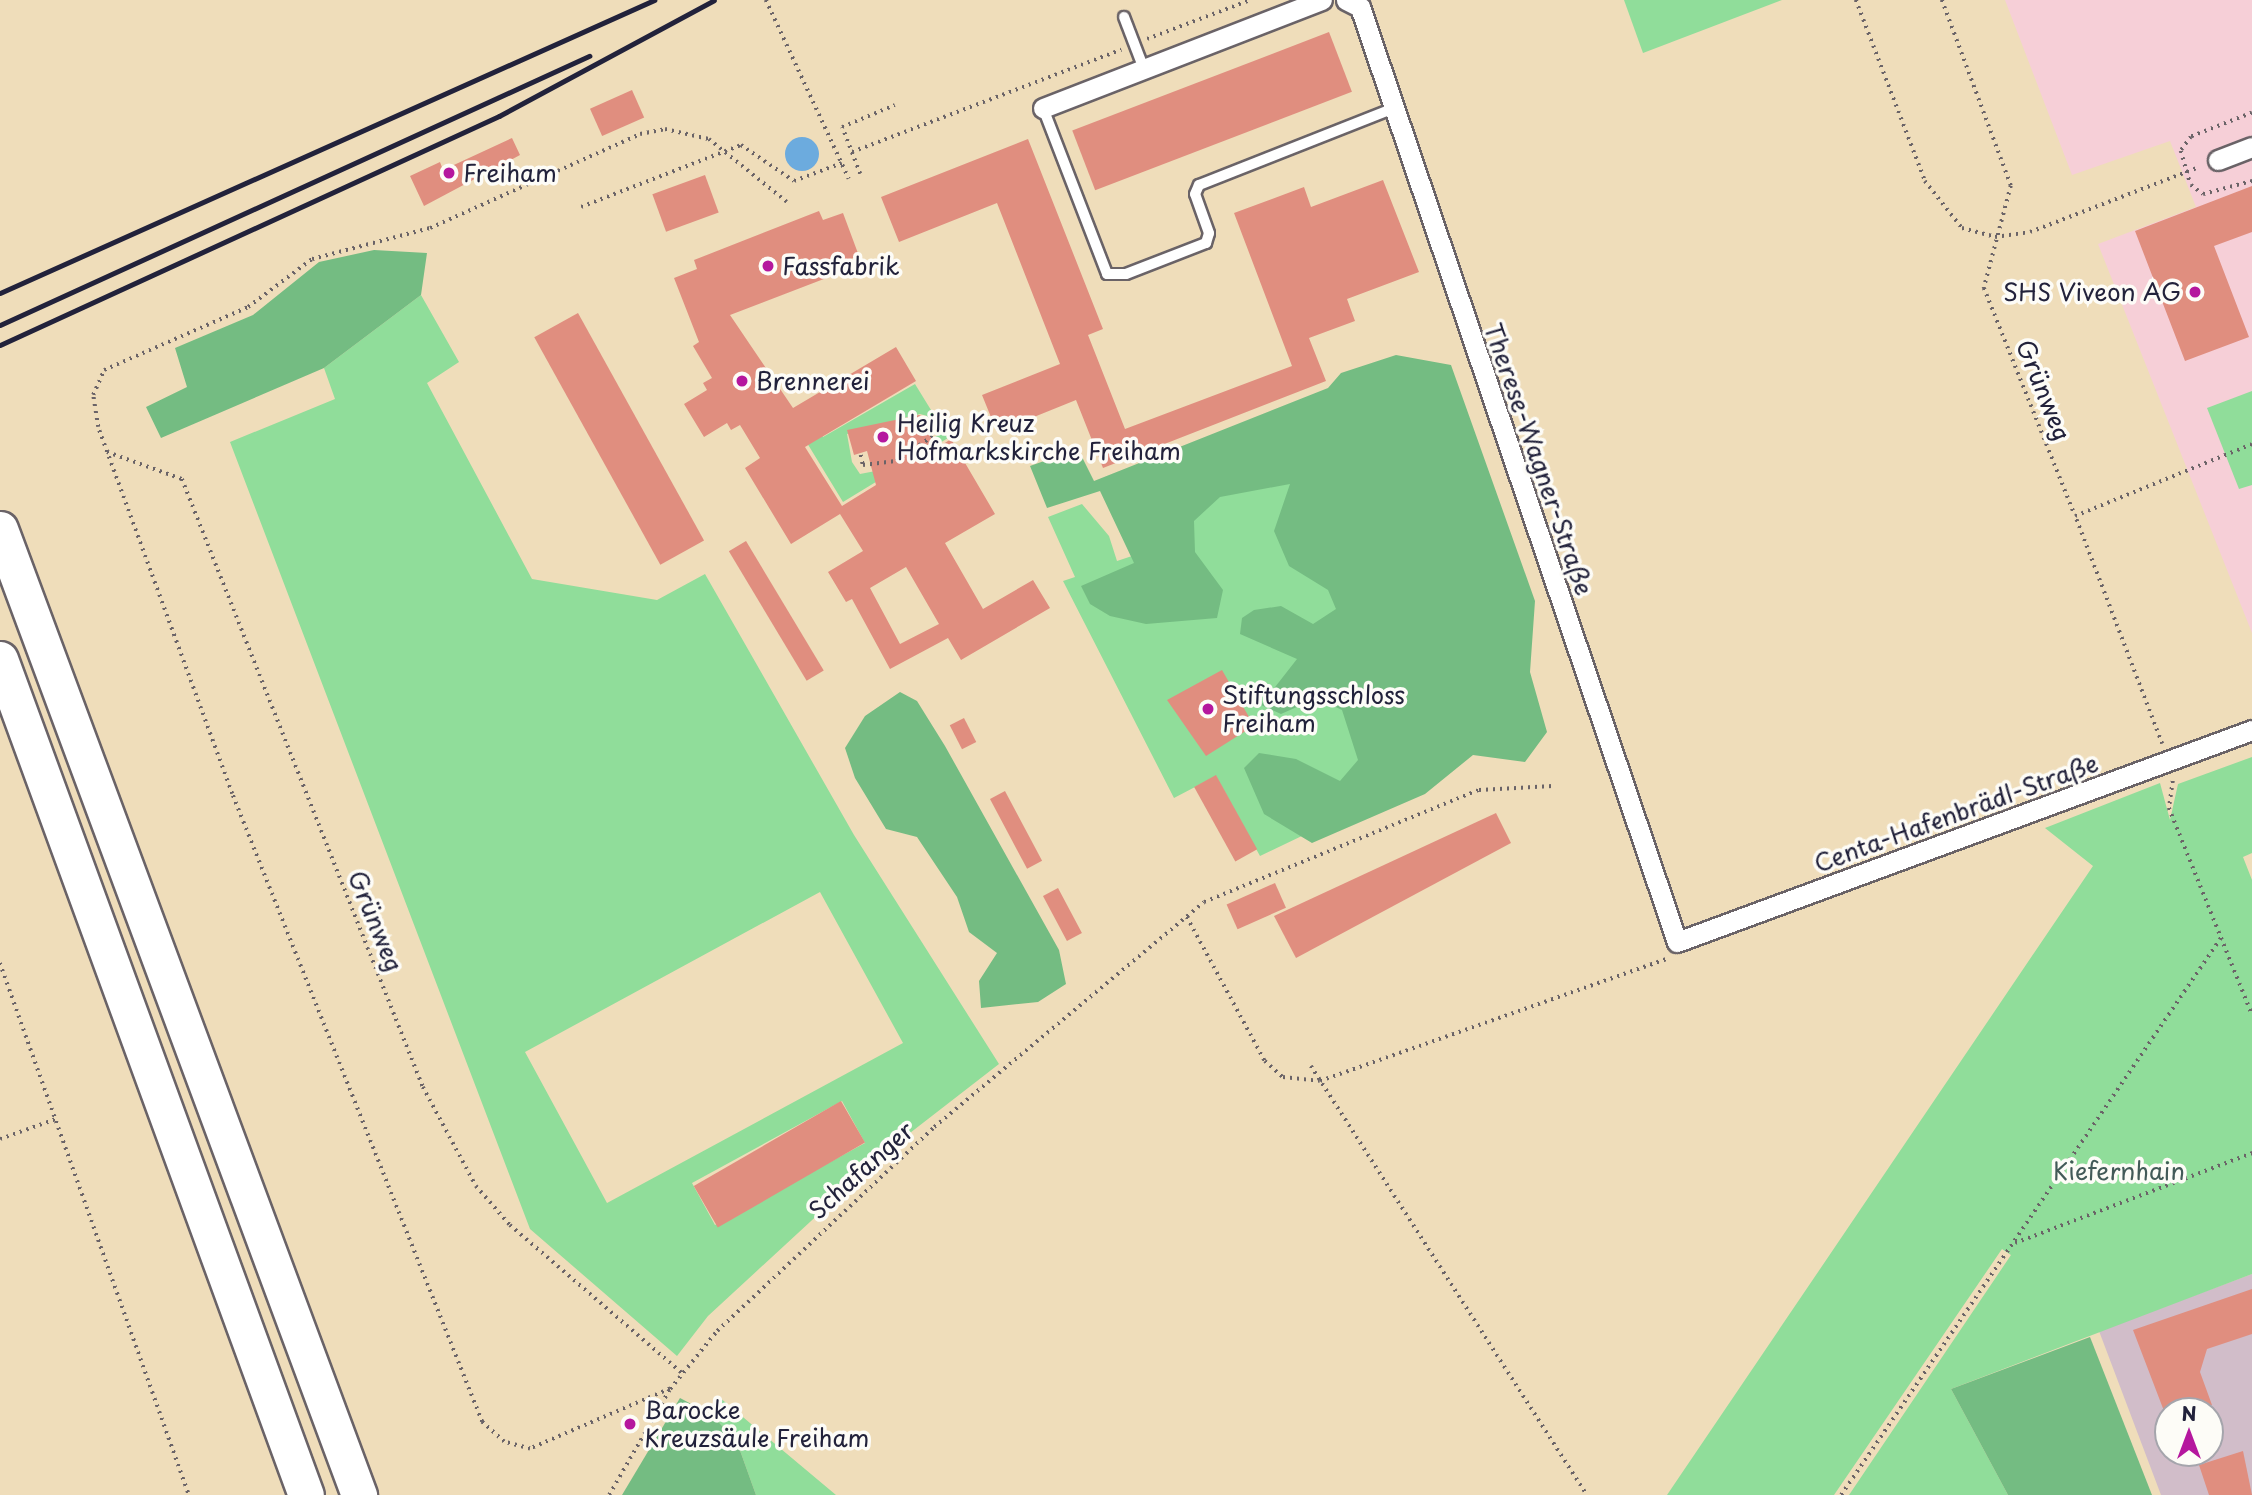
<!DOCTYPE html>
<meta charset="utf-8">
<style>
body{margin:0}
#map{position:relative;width:2252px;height:1495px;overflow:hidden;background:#efddba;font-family:"Playpen Sans",sans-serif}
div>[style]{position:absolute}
.built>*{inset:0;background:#f6cfd7}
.industrial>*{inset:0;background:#d1bdc9}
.green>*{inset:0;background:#90dd9a}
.forest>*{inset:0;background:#74bc82}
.water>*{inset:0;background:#6cabde}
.round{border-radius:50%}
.building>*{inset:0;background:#e08e7f;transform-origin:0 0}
.path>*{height:3.5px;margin-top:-1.75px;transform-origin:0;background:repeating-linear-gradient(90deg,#6a6367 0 2px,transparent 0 7px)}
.roads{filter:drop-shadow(2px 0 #6a6367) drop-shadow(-2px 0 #6a6367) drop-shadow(0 2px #6a6367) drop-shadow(0 -2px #6a6367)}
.lane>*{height:10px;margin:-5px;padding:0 5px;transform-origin:5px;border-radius:5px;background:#fff}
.street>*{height:19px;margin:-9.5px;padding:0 9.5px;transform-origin:9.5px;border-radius:9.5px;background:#fff}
.highway>*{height:35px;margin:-17.5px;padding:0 17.5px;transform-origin:17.5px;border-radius:17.5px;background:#fff}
.rail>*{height:5px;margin:-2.5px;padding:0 2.5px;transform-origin:2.5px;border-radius:2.5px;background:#22223b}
.dots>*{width:19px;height:19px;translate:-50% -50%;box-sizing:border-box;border:4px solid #fdfcf7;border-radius:50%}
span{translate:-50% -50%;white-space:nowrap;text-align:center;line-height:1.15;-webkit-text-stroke:7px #fdfcf7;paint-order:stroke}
.poi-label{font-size:24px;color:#22223b}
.left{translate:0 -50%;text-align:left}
.right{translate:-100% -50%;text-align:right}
.street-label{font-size:24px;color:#22223b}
.park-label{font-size:24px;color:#435a58}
.north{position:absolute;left:2154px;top:1397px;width:70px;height:70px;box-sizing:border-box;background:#fdfcf7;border:2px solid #a5a5ac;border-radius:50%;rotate:0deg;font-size:19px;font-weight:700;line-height:28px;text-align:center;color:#22223b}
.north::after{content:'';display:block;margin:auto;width:24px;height:32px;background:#b5179e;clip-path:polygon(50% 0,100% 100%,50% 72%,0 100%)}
</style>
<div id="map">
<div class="built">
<i style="clip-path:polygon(2005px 0,2252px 0,2252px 633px,2098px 244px,2196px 207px,2170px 141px,2072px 175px)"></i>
</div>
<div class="industrial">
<i style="clip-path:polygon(evenodd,2252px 1274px,2252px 1495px,2161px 1495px,2099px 1331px,2252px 1274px,2168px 1411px,2210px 1411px,2210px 1453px,2168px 1453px,2168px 1411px)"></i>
</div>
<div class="green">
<i style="clip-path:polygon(1624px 0,1782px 0,1643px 53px)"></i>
<i style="clip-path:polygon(evenodd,421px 295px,459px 362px,427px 383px,532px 579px,657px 600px,705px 574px,854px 835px,999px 1064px,888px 1150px,708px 1316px,677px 1356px,530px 1229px,230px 442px,335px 399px,324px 368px,421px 295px,820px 892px,903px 1043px,607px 1203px,525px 1052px,820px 892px,421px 295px,842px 1101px,865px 1143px,715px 1225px,692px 1183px,842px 1101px)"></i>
<i style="clip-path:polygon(915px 384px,939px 423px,928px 431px,927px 416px,920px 414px,847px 434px,852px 462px,860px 474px,886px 469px,944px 431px,948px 438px,843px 502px,804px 438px,818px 429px,823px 437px)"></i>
<i style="clip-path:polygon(2252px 391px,2252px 485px,2239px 489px,2207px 408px)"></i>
<i style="clip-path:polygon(1316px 403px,1473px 754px,1260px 856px,1216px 776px,1174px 798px,1063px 581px,1075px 577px,1048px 517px,1082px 504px,1109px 536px,1117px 561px,1138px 554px)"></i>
<i style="clip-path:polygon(2252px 757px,2252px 853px,2243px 857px,2252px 880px,2252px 1274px,1951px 1389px,2008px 1495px,1849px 1495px,2011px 1255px,2002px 1249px,1834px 1495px,1667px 1495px,2093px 866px,2045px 828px,2160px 783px,2170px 820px,2178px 784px)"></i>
<i style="clip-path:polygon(719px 1397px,836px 1495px,756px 1495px,737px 1442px,712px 1415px)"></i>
</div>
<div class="forest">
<i style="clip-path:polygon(374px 250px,427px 253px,421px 295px,324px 368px,161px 438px,146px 407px,187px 387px,175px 348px,253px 315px,319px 262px)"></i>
<i style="clip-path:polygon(1396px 355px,1451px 365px,1535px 601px,1530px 672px,1547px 732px,1525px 762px,1473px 755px,1425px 794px,1312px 843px,1264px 814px,1244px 768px,1259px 753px,1296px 759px,1340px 781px,1358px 760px,1342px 710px,1317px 698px,1281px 714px,1261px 705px,1297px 659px,1240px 634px,1242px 618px,1254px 610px,1281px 606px,1313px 624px,1336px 609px,1328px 590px,1289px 566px,1274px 531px,1290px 484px,1220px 497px,1194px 521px,1195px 552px,1223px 590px,1217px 618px,1146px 624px,1110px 616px,1090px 604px,1081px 586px,1134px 563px,1100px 491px,1047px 508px,1030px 466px,1078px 449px,1094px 481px,1328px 388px,1341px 373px)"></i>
<i style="clip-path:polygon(900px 692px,917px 701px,945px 746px,1059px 950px,1066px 984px,1038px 1002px,981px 1008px,979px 981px,997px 953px,969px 932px,957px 897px,917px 837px,886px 829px,855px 778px,845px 748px,865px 716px)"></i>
<i style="clip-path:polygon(2090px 1337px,2152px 1495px,2008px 1495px,1951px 1389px)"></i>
<i style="clip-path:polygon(680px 1398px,712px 1415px,737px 1442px,756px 1495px,622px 1495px)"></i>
</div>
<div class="water">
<i class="round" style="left:785px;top:137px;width:34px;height:34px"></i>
</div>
<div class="building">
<i style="left:1329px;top:32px;width:64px;height:275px;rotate:69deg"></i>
<i style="left:632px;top:90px;width:30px;height:46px;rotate:66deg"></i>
<i style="clip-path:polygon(512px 138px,520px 155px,424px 206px,410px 176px,440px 162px,443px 170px)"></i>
<i style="clip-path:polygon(1028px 139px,1103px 329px,1088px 335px,1125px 429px,1292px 366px,1234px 213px,1304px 187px,1311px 207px,1383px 180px,1419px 272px,1347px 299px,1355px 321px,1309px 338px,1326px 381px,1103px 468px,1076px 400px,997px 432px,982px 395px,1060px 364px,997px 203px,899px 242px,881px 197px)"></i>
<i style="left:705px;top:175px;width:40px;height:56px;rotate:70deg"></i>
<i style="clip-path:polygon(2252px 186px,2252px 232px,2214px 246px,2249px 337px,2185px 361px,2135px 231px)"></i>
<i style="clip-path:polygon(evenodd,819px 211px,823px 220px,843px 213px,859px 256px,839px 263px,842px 272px,730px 315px,793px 408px,896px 347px,916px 381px,805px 447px,842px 506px,876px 485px,867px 451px,854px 455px,847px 430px,919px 415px,927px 419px,934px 450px,951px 439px,995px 514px,945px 543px,983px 609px,1033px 580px,1050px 608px,961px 660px,948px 638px,890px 669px,852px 599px,846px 602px,828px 572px,863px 551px,840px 514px,791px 544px,745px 468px,760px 458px,740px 425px,731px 430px,727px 423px,704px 437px,684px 404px,707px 390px,703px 383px,712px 378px,693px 346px,699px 342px,674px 278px,697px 269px,694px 260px,819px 211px,906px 567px,939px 624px,900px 644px,870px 588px,906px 567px)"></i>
<i style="left:578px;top:313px;width:260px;height:50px;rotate:61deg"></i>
<i style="left:746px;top:541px;width:151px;height:20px;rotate:59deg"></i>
<i style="clip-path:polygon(1222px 670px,1249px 717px,1268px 729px,1244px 732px,1206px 756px,1167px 700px)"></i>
<i style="left:964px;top:718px;width:27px;height:16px;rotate:63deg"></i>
<i style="left:1216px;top:775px;width:85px;height:25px;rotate:61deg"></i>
<i style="left:1005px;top:791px;width:79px;height:17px;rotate:62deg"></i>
<i style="clip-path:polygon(1496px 813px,1511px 843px,1296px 958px,1274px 916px)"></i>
<i style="left:1275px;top:883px;width:27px;height:53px;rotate:66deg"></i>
<i style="left:1058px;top:888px;width:51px;height:17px;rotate:62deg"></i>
<i style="left:841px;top:1101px;width:48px;height:170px;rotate:60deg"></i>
<i style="clip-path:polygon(2252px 1289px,2252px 1334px,2207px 1349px,2200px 1372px,2212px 1405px,2164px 1411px,2133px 1330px)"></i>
<i style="clip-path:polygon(2243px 1451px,2252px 1495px,2209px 1495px,2199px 1465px)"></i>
</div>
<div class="path">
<i style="left:766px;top:0;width:197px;rotate:65.1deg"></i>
<i style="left:1856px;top:0;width:194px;rotate:69.1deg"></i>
<i style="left:1925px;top:181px;width:60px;rotate:51.8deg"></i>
<i style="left:1962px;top:228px;width:34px;rotate:15deg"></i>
<i style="left:1995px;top:237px;width:35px;rotate:-8deg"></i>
<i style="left:2030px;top:232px;width:181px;rotate:-21deg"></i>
<i style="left:1942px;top:0;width:198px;rotate:69.6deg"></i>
<i style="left:2011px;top:186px;width:106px;rotate:104.8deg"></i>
<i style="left:1984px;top:288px;width:245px;rotate:68.2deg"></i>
<i style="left:1147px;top:39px;width:110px;rotate:-20.7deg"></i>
<i style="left:2252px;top:113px;width:66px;rotate:158.5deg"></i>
<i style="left:2191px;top:137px;width:17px;rotate:126deg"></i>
<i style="left:2181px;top:151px;width:35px;rotate:74deg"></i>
<i style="left:2191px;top:185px;width:15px;rotate:37deg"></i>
<i style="left:2203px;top:194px;width:51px;rotate:-14.9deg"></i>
<i style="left:852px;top:152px;width:288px;rotate:-20.8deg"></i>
<i style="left:860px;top:174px;width:50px;rotate:-111deg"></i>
<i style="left:842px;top:127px;width:57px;rotate:-22.5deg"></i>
<i style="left:581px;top:207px;width:172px;rotate:-21.2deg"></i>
<i style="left:741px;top:145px;width:64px;rotate:34.2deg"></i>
<i style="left:794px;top:181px;width:51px;rotate:-20.6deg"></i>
<i style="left:107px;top:452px;width:80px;rotate:19.8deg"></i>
<i style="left:182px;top:479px;width:654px;rotate:68.38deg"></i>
<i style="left:423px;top:1087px;width:112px;rotate:61.8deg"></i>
<i style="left:476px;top:1186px;width:52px;rotate:48.9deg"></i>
<i style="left:510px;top:1225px;width:227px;rotate:40.7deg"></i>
<i style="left:861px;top:455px;width:10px;rotate:79deg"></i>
<i style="left:863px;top:465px;width:33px;rotate:-7deg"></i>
<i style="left:896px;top:461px;width:82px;rotate:-34.1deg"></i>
<i style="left:2162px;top:744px;width:244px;rotate:-110.9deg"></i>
<i style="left:2075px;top:516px;width:191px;rotate:-22.1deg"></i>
<i style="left:2173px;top:781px;width:27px;rotate:98deg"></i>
<i style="left:2169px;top:808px;width:222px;rotate:68.1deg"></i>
<i style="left:1187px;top:917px;width:164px;rotate:61.6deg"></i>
<i style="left:1265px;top:1061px;width:24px;rotate:42deg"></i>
<i style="left:1283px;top:1077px;width:37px;rotate:6deg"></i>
<i style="left:1320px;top:1081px;width:368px;rotate:-19.4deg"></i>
<i style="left:0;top:963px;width:565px;rotate:70.44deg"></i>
<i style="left:1311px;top:1066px;width:510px;rotate:57.24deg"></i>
<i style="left:0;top:1139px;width:59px;rotate:-19.7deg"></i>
<i style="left:2015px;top:1243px;width:254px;rotate:-20.8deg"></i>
<i style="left:670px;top:1389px;width:152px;rotate:156.8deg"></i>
<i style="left:530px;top:1449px;width:27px;rotate:-165deg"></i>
<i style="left:504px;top:1442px;width:30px;rotate:-138deg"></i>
<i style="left:482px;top:1422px;width:676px;rotate:-111.71deg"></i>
<i style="left:232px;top:794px;width:391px;rotate:-110.1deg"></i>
<i style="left:98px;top:427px;width:32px;rotate:-99deg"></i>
<i style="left:93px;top:395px;width:27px;rotate:-66deg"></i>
<i style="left:104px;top:370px;width:157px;rotate:-23.6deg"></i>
<i style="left:248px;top:307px;width:80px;rotate:-36.9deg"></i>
<i style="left:312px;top:259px;width:122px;rotate:-14.7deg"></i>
<i style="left:430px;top:228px;width:230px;rotate:-24.1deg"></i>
<i style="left:640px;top:134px;width:25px;rotate:-11deg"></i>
<i style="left:665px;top:129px;width:45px;rotate:12.8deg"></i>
<i style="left:709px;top:139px;width:100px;rotate:38.9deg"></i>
<i style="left:609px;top:1495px;width:122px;rotate:-60.1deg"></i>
<i style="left:670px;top:1389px;width:75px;rotate:-51deg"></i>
<i style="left:717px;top:1331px;width:298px;rotate:-43.2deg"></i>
<i style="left:934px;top:1127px;width:351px;rotate:-39.8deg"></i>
<i style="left:1204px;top:902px;width:297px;rotate:-22.2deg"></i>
<i style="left:1479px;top:790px;width:74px;rotate:-3.1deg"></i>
<i style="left:1841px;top:1495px;width:676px;rotate:-55.72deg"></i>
</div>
<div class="roads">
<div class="lane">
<i style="left:1124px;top:17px;width:56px;rotate:69deg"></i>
<i style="left:1043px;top:108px;width:178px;rotate:68.9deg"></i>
<i style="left:1107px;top:274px;width:19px"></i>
<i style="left:1126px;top:274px;width:86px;rotate:-21.2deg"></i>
<i style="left:1206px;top:243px;width:10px;rotate:-73deg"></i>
<i style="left:1209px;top:233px;width:41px;rotate:-109.7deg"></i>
<i style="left:1195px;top:194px;width:10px;rotate:-66deg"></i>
<i style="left:1199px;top:185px;width:210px;rotate:-21.5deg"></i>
</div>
<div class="street">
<i style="left:1346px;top:0;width:16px;rotate:27deg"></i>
<i style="left:1360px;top:7px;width:987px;rotate:71.27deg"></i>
<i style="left:1677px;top:942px;width:613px;rotate:-20.24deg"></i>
<i style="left:1043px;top:108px;width:299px;rotate:-21.2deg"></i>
<i style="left:2218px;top:160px;width:36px;rotate:-21deg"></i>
</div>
<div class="highway">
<i style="left:0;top:529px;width:1031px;rotate:69.61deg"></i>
<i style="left:0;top:659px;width:890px;rotate:69.9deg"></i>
</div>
</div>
<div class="rail">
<i style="left:0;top:293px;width:717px;rotate:-24.13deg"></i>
<i style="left:0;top:325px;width:648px;rotate:-24.55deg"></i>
<i style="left:0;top:345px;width:549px;rotate:-24.65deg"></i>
<i style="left:499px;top:116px;width:244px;rotate:-28.3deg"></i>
</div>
<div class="dots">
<i style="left:449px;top:173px;background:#b5179e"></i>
<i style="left:768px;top:266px;background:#b5179e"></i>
<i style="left:2195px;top:292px;background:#b5179e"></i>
<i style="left:742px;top:381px;background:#b5179e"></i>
<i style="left:883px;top:437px;background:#b5179e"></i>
<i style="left:1208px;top:709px;background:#b5179e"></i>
<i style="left:630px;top:1424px;background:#b5179e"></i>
</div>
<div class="poi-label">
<span class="left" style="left:463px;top:173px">Freiham</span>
<span class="left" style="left:782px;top:266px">Fassfabrik</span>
<span class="right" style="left:2181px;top:292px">SHS Viveon AG</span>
<span class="left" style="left:756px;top:381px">Brennerei</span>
<span class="left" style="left:897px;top:437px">Heilig Kreuz<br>Hofmarkskirche Freiham</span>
<span class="left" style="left:1222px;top:709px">Stiftungsschloss<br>Freiham</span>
<span class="left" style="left:644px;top:1424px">Barocke<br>Kreuzsäule Freiham</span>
</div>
<div class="street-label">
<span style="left:2044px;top:390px;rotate:68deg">Grünweg</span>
<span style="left:1539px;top:459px;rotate:71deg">Therese-Wagner-Straße</span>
<span style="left:1956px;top:813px;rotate:-20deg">Centa-Hafenbrädl-Straße</span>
<span style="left:376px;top:921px;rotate:68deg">Grünweg</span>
<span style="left:861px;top:1170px;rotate:-42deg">Schafanger</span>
</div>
<div class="park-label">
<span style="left:2119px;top:1171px">Kiefernhain</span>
</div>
<div class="north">N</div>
</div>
